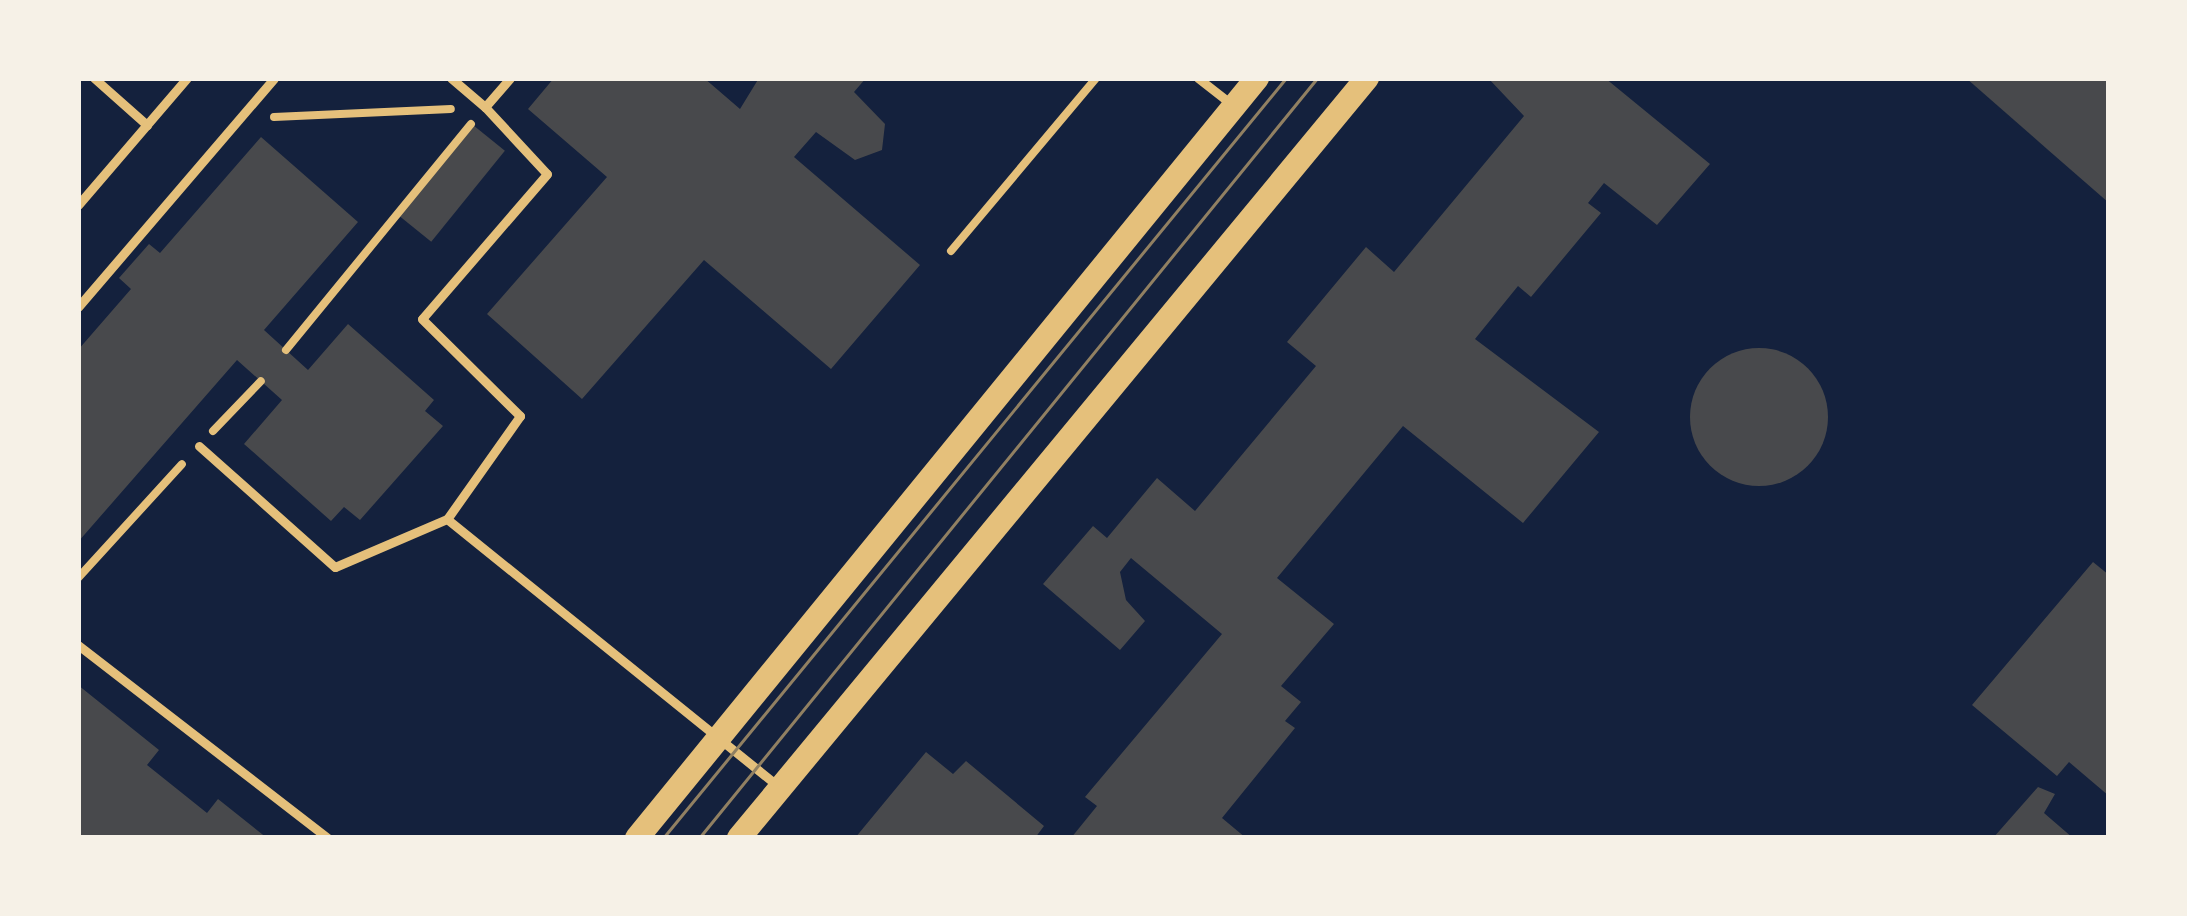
<!DOCTYPE html>
<style>
body{margin:0}
#map{position:relative;width:2187px;height:916px;overflow:hidden;background:#14213d;font-family:Montserrat,sans-serif}
div>[style]{position:absolute}
.building>*{inset:0;background:#48494c;transform-origin:0 0}
.round{border-radius:50%}
.path>*{height:8px;margin:-4px;padding:0 4px;transform-origin:4px;border-radius:4px;background:#e5c07b}
.service>*{height:9px;margin:-4.5px;padding:0 4.5px;transform-origin:4.5px;border-radius:4.5px;background:#e5c07b}
.secondary>*{height:24px;margin:-12px;padding:0 12px;transform-origin:12px;border-radius:12px;background:#e5c07b}
.tram>*{height:3px;margin:-1.5px;padding:0 1.5px;transform-origin:1.5px;border-radius:1.5px;background:#918062}
span{translate:-50% -50%;white-space:nowrap;text-align:center;line-height:1.15;-webkit-text-stroke:10px #f6f1e7;paint-order:stroke}
.frame{position:absolute;inset:0;border:81px solid #f6f1e7;pointer-events:none}
</style>
<div id="map">
<div class="building">
<i style="clip-path:polygon(554px 78px,704px 78px,740px 109px,759px 78px,866px 78px,854px 92px,885px 124px,882px 150px,855px 160px,816px 132px,794px 157px,920px 265px,831px 369px,704px 260px,582px 399px,487px 314px,607px 177px,528px 109px)"></i>
<i style="clip-path:polygon(1488px 78px,1605px 78px,1710px 164px,1657px 225px,1604px 183px,1588px 203px,1601px 213px,1531px 297px,1518px 286px,1475px 339px,1599px 432px,1523px 523px,1403px 426px,1277px 578px,1334px 624px,1281px 686px,1301px 702px,1285px 721px,1295px 728px,1222px 818px,1246px 838px,1071px 838px,1097px 806px,1085px 797px,1222px 634px,1131px 558px,1120px 572px,1126px 600px,1145px 621px,1120px 650px,1043px 584px,1093px 526px,1107px 538px,1157px 478px,1195px 511px,1316px 366px,1287px 342px,1366px 247px,1394px 272px,1524px 116px)"></i>
<i style="clip-path:polygon(1966px 78px,2109px 78px,2109px 203px,2047px 149px)"></i>
<i style="left:473px;top:125px;width:41px;height:117px;rotate:39deg"></i>
<i style="clip-path:polygon(261px 137px,358px 222px,264px 330px,308px 370px,348px 324px,434px 400px,425px 411px,443px 426px,360px 520px,344px 507px,331px 521px,244px 444px,282px 400px,237px 360px,78px 542px,78px 350px,131px 289px,119px 278px,149px 244px,160px 253px)"></i>
<i class="round" style="left:1690px;top:348px;width:138px;height:138px"></i>
<i style="clip-path:polygon(2093px 562px,2109px 575px,2109px 796px,2069px 762px,2057px 776px,1972px 705px)"></i>
<i style="clip-path:polygon(78px 685px,159px 750px,147px 765px,207px 813px,218px 799px,267px 838px,78px 838px)"></i>
<i style="clip-path:polygon(926px 752px,953px 774px,966px 761px,1044px 826px,1035px 838px,855px 838px)"></i>
<i style="clip-path:polygon(2038px 787px,2055px 794px,2044px 813px,2073px 838px,1993px 838px)"></i>
</div>
<div class="path">
<i style="left:274px;top:117px;width:177px;rotate:-2.6deg"></i>
<i style="left:951px;top:251px;width:226px;rotate:-50deg"></i>
<i style="left:286px;top:350px;width:292px;rotate:-50.7deg"></i>
<i style="left:213px;top:431px;width:69px;rotate:-46.2deg"></i>
<i style="left:78px;top:578px;width:154px;rotate:-47.6deg"></i>
</div>
<div class="service">
<i style="left:94px;top:78px;width:71px;rotate:41.6deg"></i>
<i style="left:451px;top:78px;width:45px;rotate:40.5deg"></i>
<i style="left:485px;top:107px;width:38px;rotate:-49deg"></i>
<i style="left:1198px;top:78px;width:41px;rotate:38deg"></i>
<i style="left:485px;top:107px;width:91px;rotate:47.2deg"></i>
<i style="left:547px;top:174px;width:191px;rotate:130.8deg"></i>
<i style="left:422px;top:319px;width:138px;rotate:44.7deg"></i>
<i style="left:520px;top:416px;width:126px;rotate:125.3deg"></i>
<i style="left:447px;top:519px;width:428px;rotate:38.9deg"></i>
<i style="left:78px;top:205px;width:167px;rotate:-49.4deg"></i>
<i style="left:78px;top:307px;width:301px;rotate:-49.4deg"></i>
<i style="left:199px;top:446px;width:182px;rotate:41.7deg"></i>
<i style="left:335px;top:567px;width:122px;rotate:-23.2deg"></i>
<i style="left:78px;top:645px;width:316px;rotate:37.7deg"></i>
</div>
<div class="secondary">
<i style="left:637px;top:838px;width:981px;rotate:-50.79deg"></i>
<i style="left:739px;top:838px;width:986px;rotate:-50.43deg"></i>
</div>
<div class="tram">
<i style="left:663px;top:838px;width:983px;rotate:-50.66deg"></i>
<i style="left:699px;top:838px;width:980px;rotate:-50.88deg"></i>
</div>
<div class="frame"></div>
</div>
